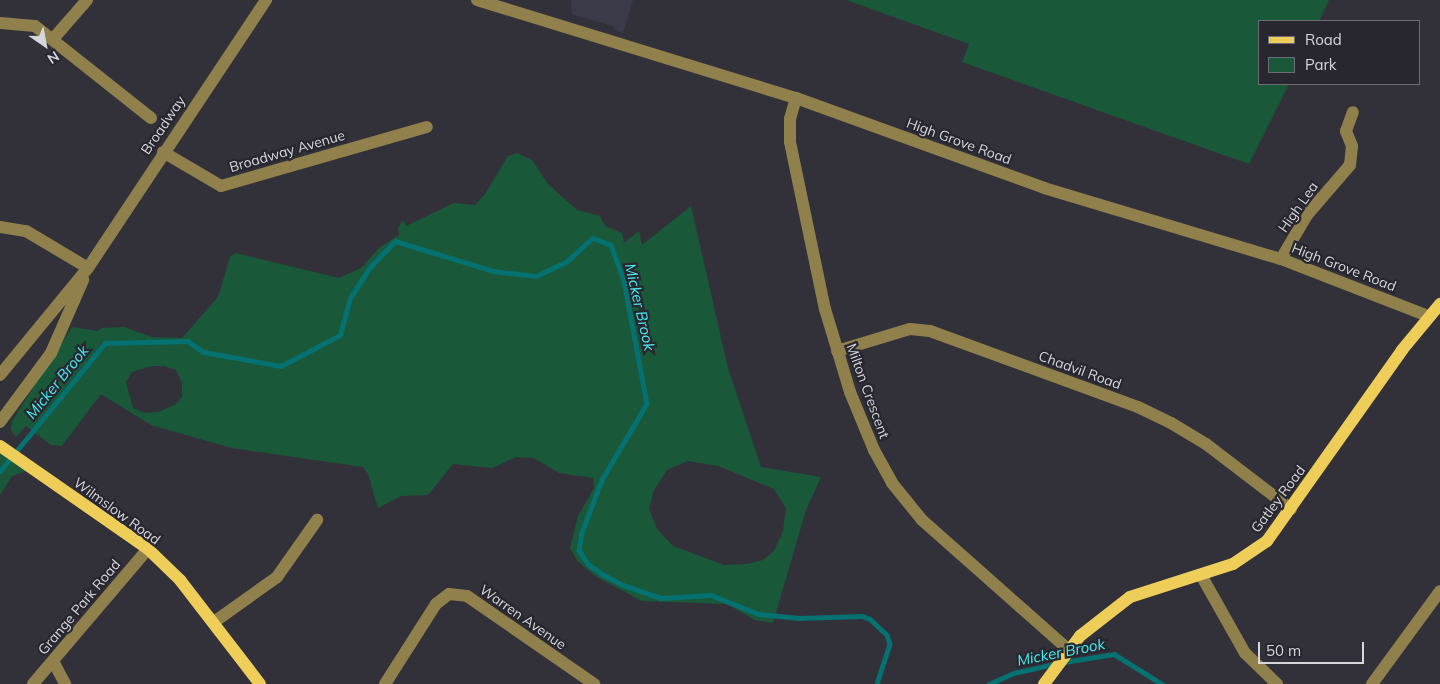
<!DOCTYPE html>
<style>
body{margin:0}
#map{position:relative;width:1440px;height:684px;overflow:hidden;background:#32313a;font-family:Mulish,sans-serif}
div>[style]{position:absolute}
.built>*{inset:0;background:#3b3a49}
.green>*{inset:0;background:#1a583a}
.stream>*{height:4.5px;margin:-2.25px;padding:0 2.25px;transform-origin:2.25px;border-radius:2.25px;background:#057171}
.minor>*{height:12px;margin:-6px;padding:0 6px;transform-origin:6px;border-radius:6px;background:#90804c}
.major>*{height:12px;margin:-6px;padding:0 6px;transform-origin:6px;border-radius:6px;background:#eece58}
span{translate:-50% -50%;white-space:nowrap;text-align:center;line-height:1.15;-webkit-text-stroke:4.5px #282730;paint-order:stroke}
.street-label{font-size:14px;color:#d6d6db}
.water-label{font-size:15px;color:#45eff1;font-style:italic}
.legend{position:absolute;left:1258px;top:20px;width:162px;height:65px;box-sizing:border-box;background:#282730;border:1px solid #6e6d74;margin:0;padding:6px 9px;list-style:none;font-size:15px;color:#d6d6db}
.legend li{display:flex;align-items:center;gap:10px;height:25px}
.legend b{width:25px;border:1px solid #6e6d74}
.north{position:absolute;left:20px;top:20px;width:50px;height:50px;-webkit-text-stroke:4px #282730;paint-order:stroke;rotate:147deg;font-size:14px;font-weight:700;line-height:20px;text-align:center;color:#d6d6db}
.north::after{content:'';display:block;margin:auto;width:18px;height:22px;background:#d6d6db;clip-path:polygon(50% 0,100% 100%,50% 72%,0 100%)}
.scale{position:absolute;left:1258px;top:642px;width:106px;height:22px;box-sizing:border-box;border:2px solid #d6d6db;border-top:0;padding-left:6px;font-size:15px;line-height:18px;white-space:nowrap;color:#d6d6db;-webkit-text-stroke:4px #282730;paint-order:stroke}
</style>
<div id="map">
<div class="built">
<i style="clip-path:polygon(571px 0,633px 0,623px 33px,615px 30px,613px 26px,572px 14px)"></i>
</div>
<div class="green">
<i style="clip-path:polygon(846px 0,1329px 0,1319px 21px,1259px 21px,1259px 84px,1289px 84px,1249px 164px,962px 62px,969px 44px)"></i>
<i style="clip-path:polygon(evenodd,517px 153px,532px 160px,548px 184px,577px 210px,600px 216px,605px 226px,622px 233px,624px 243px,639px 231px,642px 245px,691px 206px,728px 368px,761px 467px,821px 477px,806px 510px,773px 623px,755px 620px,727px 604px,642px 601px,597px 577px,577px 561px,570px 548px,578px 516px,594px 488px,593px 478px,559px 473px,534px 458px,516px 457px,492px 468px,453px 464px,428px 495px,401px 496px,378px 508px,368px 474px,363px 467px,232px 448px,186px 435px,151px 425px,101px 394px,62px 446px,51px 445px,26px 426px,16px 437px,11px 430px,12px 421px,72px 327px,98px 331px,102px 328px,124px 327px,152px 337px,182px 338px,218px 297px,230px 257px,235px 253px,339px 278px,361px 268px,379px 248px,399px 235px,398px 228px,403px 220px,406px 226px,454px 203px,475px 205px,485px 194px,508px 156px,517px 153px,151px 366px,164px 366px,176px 370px,182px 383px,182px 397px,176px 404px,158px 412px,145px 413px,133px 408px,126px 382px,132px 372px,151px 366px,517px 153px,688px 461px,718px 466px,774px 489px,786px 508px,783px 531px,774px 551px,763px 560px,747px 564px,724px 565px,673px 546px,657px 529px,649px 509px,654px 490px,667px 470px,688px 461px)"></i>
<i style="clip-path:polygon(0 446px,33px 469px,12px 476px,0 495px)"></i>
</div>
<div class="stream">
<i style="left:0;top:471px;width:166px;rotate:-50.6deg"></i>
<i style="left:105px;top:343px;width:83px;rotate:-1.4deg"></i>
<i style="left:188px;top:341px;width:19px;rotate:35deg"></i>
<i style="left:204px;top:352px;width:78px;rotate:10.3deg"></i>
<i style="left:281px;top:366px;width:67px;rotate:-27.7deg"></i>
<i style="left:340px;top:335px;width:38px;rotate:-75deg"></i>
<i style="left:350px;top:298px;width:38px;rotate:-57deg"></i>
<i style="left:371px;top:266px;width:35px;rotate:-46deg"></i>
<i style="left:395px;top:241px;width:102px;rotate:17deg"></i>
<i style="left:493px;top:271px;width:43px;rotate:6.6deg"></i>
<i style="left:536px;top:276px;width:33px;rotate:-25deg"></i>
<i style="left:566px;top:262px;width:36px;rotate:-42deg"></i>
<i style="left:593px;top:238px;width:19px;rotate:21deg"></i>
<i style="left:611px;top:245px;width:38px;rotate:70deg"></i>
<i style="left:624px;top:281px;width:125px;rotate:79.4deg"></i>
<i style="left:647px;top:404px;width:88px;rotate:120.6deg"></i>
<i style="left:602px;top:480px;width:57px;rotate:110.7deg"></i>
<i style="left:582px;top:533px;width:17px;rotate:100deg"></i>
<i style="left:579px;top:550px;width:17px;rotate:57deg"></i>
<i style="left:588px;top:564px;width:19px;rotate:35deg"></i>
<i style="left:604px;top:575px;width:21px;rotate:28deg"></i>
<i style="left:623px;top:585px;width:40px;rotate:18.9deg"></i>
<i style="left:661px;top:598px;width:50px;rotate:-3.4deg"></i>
<i style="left:711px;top:595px;width:52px;rotate:21.6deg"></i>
<i style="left:759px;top:614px;width:40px;rotate:5.7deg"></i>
<i style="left:799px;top:618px;width:63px;rotate:-1.8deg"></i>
<i style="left:862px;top:616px;width:9px;rotate:21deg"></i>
<i style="left:870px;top:619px;width:23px;rotate:43deg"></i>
<i style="left:887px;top:635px;width:9px;rotate:72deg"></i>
<i style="left:890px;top:644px;width:42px;rotate:108deg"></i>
<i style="left:1064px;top:662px;width:51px;rotate:-9.1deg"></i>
<i style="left:1114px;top:654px;width:57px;rotate:32deg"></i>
<i style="left:989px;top:684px;width:27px;rotate:-24deg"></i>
<i style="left:1014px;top:673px;width:41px;rotate:-12.7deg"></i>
</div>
<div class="minor">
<i style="left:477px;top:0;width:334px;rotate:17.1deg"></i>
<i style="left:796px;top:98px;width:264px;rotate:19.9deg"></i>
<i style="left:1044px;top:188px;width:247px;rotate:16.7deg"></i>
<i style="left:1281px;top:259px;width:158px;rotate:21.2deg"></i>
<i style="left:0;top:23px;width:35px;rotate:5deg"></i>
<i style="left:35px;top:26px;width:148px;rotate:38.4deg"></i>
<i style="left:53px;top:39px;width:52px;rotate:-48.9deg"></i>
<i style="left:796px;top:98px;width:22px;rotate:106deg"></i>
<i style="left:790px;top:119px;width:23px;rotate:90deg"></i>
<i style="left:790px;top:142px;width:171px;rotate:78.2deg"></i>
<i style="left:825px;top:309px;width:87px;rotate:73.2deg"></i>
<i style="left:850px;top:392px;width:63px;rotate:67.5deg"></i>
<i style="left:874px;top:450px;width:38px;rotate:61deg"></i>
<i style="left:892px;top:483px;width:48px;rotate:51deg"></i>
<i style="left:922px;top:520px;width:195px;rotate:41.5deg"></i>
<i style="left:163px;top:152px;width:67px;rotate:30.4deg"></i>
<i style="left:221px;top:186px;width:214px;rotate:-16deg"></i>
<i style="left:0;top:227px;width:26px;rotate:9deg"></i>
<i style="left:26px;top:231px;width:72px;rotate:30.8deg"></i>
<i style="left:1281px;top:259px;width:51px;rotate:-59.4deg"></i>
<i style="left:1307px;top:215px;width:66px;rotate:-49.3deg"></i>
<i style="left:1350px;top:165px;width:19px;rotate:-84deg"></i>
<i style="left:1352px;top:146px;width:16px;rotate:-112deg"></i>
<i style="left:1346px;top:131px;width:20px;rotate:-70deg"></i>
<i style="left:837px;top:351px;width:76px;rotate:-16.8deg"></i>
<i style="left:910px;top:329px;width:20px;rotate:6deg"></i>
<i style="left:930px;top:331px;width:221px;rotate:20.1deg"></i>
<i style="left:1138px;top:407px;width:37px;rotate:26deg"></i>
<i style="left:1171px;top:423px;width:41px;rotate:31deg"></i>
<i style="left:1206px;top:444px;width:107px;rotate:37.4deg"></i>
<i style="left:0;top:375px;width:139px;rotate:-50.6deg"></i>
<i style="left:88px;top:268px;width:322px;rotate:-56.4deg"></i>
<i style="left:0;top:422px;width:86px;rotate:-53.5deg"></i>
<i style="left:51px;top:353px;width:80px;rotate:-66.3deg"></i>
<i style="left:1201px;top:575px;width:90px;rotate:60.6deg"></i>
<i style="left:1245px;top:653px;width:45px;rotate:44.1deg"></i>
<i style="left:214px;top:622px;width:77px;rotate:-35.5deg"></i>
<i style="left:277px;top:577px;width:70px;rotate:-54.9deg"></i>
<i style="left:53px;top:661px;width:26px;rotate:62deg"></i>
<i style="left:33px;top:684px;width:177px;rotate:-49.6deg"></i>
<i style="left:385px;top:684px;width:95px;rotate:-57.5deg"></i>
<i style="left:436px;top:604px;width:16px;rotate:-38deg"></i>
<i style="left:449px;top:594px;width:18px;rotate:6deg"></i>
<i style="left:467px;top:596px;width:155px;rotate:34.7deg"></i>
<i style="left:1372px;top:684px;width:115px;rotate:-53.8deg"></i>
</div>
<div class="major">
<i style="left:0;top:446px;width:180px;rotate:34.8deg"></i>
<i style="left:148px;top:549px;width:45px;rotate:44.1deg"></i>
<i style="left:180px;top:580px;width:131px;rotate:52.4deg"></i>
<i style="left:1044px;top:684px;width:60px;rotate:-53.1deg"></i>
<i style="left:1080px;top:636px;width:63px;rotate:-38deg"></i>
<i style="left:1130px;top:597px;width:108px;rotate:-17.8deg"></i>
<i style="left:1233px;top:564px;width:41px;rotate:-34.1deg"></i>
<i style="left:1267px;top:541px;width:234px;rotate:-54.7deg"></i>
<i style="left:1402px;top:350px;width:60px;rotate:-50.4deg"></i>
</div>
<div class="street-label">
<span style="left:163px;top:125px;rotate:-56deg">Broadway</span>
<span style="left:959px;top:141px;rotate:20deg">High Grove Road</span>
<span style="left:287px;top:151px;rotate:-16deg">Broadway Avenue</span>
<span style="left:1298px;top:207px;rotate:-55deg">High Lea</span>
<span style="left:1344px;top:267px;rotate:21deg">High Grove Road</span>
<span style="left:1080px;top:370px;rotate:20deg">Chadvil Road</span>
<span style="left:868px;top:391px;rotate:70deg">Milton Crescent</span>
<span style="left:1278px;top:499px;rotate:-53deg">Gatley Road</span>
<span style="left:117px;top:511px;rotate:36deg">Wilmslow Road</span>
<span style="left:79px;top:607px;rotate:-50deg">Grange Park Road</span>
<span style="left:523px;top:617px;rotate:35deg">Warren Avenue</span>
</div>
<div class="water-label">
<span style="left:640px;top:307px;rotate:77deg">Micker Brook</span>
<span style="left:57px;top:382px;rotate:-51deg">Micker Brook</span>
<span style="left:1061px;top:652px;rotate:-11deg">Micker Brook</span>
</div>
<ul class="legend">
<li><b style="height:6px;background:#eece58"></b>Road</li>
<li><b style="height:14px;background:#1a583a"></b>Park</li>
</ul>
<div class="north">N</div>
<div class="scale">50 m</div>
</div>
